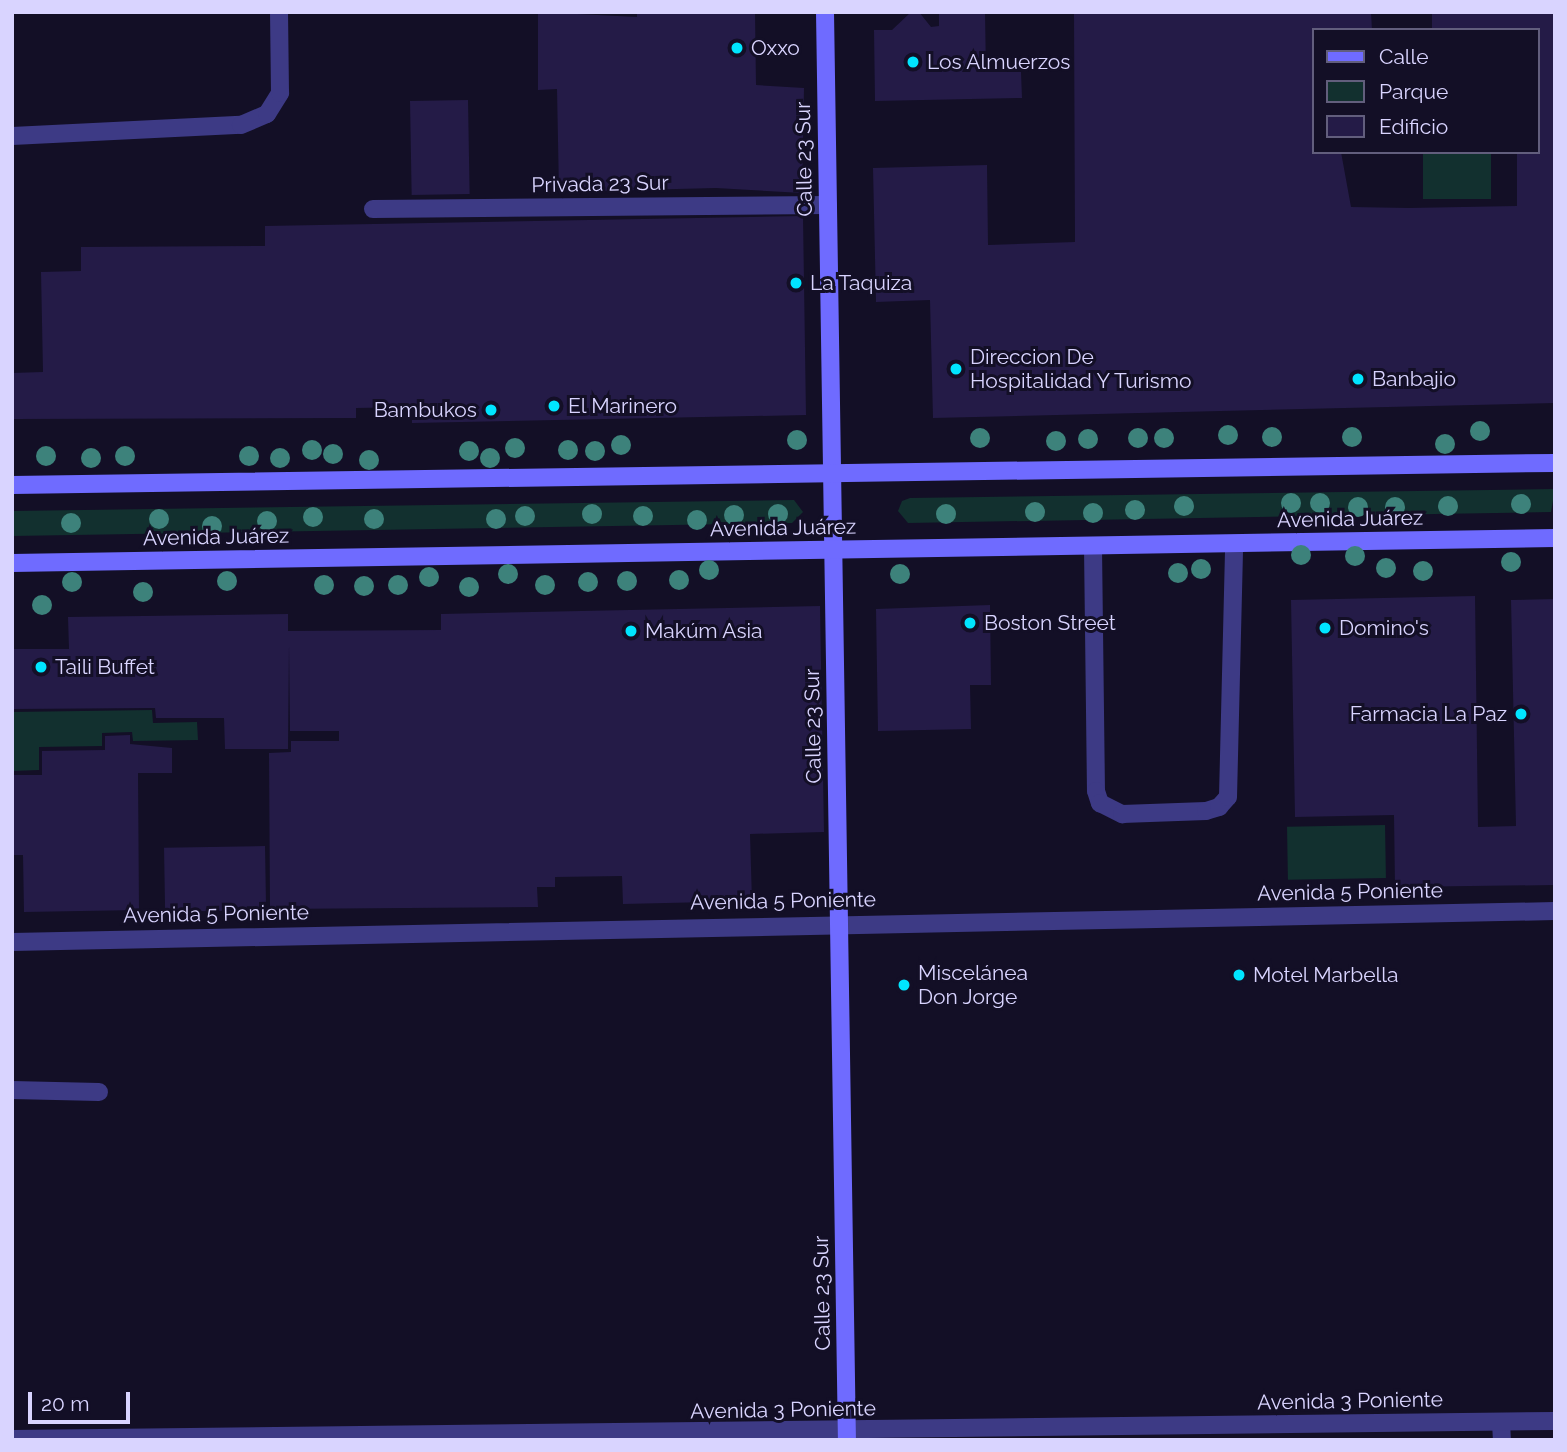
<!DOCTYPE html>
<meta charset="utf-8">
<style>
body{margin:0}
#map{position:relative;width:1567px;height:1452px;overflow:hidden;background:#130f26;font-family:Raleway,sans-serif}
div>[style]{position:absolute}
.green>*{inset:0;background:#12302f;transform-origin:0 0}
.building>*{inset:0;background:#241b47;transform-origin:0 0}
.service>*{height:18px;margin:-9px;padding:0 9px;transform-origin:9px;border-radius:9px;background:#3d3a85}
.minor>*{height:18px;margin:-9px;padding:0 9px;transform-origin:9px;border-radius:9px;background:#3d3a85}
.secondary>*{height:18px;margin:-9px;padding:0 9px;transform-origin:9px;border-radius:9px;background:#6f6bff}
.trees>*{width:20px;height:20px;margin:-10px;border-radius:50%;background:#3d827b}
.dots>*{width:19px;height:19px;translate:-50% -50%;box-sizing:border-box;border:4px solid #130f26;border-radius:50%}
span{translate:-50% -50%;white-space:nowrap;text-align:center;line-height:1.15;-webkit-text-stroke:6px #130f26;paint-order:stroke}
.poi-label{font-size:21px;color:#d9d4ff}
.left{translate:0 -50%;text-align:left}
.right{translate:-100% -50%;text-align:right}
.street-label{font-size:21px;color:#d9d4ff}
.frame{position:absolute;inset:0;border:14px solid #d9d4ff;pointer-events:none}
.legend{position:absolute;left:1312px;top:28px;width:228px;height:126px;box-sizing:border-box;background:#130f26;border:2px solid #625e7d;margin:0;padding:9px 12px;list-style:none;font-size:21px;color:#d9d4ff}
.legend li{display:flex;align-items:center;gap:14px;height:35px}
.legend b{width:35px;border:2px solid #625e7d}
.scale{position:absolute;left:28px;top:1392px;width:102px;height:32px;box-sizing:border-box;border:4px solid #d9d4ff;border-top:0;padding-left:9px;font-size:21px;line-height:24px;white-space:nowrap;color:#d9d4ff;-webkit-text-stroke:5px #130f26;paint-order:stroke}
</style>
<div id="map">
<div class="green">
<i style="left:1423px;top:152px;width:68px;height:47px"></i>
<i style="clip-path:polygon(1555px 489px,1551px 512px,908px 523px,898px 511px,902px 501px,910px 498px)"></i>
<i style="clip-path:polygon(794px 500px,803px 512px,792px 523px,12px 536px,12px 511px)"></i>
<i style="clip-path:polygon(152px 710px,153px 723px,197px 722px,198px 740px,133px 741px,132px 732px,102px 733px,102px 746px,39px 747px,39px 770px,12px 771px,12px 712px)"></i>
<i style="left:1385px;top:825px;width:53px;height:98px;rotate:89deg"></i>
</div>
<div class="building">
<i style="clip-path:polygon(538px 12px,637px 17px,637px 12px,755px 12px,756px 85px,804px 88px,802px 193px,716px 188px,559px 192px,557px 89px,538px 90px)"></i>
<i style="clip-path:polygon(911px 12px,919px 12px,931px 27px,939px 26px,939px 12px,985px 12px,986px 72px,1021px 72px,1022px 98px,875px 101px,874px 30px,892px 30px)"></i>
<i style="clip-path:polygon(1074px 12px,1371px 12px,1372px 30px,1313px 30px,1313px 152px,1341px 152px,1351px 207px,1409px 208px,1517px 206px,1517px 152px,1537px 152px,1537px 30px,1432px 30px,1432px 12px,1555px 12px,1555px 403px,933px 418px,930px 300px,876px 302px,873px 168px,987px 165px,988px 245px,1075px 242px)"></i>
<i style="left:468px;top:100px;width:94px;height:58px;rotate:89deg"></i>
<i style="clip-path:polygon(803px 216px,806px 415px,412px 423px,412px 407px,356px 408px,356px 418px,12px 419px,12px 373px,43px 372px,41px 272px,81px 271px,81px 247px,265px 246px,265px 226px)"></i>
<i style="clip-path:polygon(1475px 596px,1478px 827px,1516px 826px,1511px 600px,1555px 599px,1555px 885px,1395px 887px,1394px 815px,1295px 817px,1291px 600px)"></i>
<i style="clip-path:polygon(990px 605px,991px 685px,970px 685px,971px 729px,878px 731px,876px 609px)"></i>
<i style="clip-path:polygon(820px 606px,824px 832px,750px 834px,752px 901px,623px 904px,622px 876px,555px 877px,555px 887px,537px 887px,538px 907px,270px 909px,269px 753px,291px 752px,291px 741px,339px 741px,339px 731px,290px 731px,289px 645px,288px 749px,225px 749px,224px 718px,156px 718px,155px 708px,12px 709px,12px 649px,69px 649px,68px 617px,288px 614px,288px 631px,441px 630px,441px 614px)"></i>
<i style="clip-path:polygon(130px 735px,130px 744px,172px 748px,172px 773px,138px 773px,139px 910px,24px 912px,23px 855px,12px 855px,12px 775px,42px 775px,42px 751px,105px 750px,105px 736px)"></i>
<i style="left:265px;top:846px;width:64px;height:101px;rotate:89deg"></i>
</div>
<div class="service">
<i style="left:12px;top:136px;width:229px;rotate:-2.8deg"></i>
<i style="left:241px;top:125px;width:28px;rotate:-23deg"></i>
<i style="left:267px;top:114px;width:25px;rotate:-58deg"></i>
<i style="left:280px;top:93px;width:81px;rotate:-90.7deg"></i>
<i style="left:373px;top:209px;width:455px;rotate:-0.5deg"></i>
<i style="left:1093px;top:547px;width:244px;rotate:89.3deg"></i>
<i style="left:1096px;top:791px;width:13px;rotate:72deg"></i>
<i style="left:1100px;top:803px;width:25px;rotate:27deg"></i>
<i style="left:1122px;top:814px;width:84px;rotate:-2deg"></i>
<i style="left:1206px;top:811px;width:14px;rotate:-17deg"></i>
<i style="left:1219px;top:807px;width:13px;rotate:-48deg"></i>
<i style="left:1228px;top:797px;width:253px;rotate:-88.6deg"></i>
<i style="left:12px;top:1090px;width:87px;rotate:1.3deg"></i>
<i style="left:1501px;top:1422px;width:18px;rotate:87deg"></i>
</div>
<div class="minor">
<i style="left:12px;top:942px;width:1543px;rotate:-1.15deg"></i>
<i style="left:12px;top:1439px;width:1543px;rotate:-0.67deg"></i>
</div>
<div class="secondary">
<i style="left:825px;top:12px;width:1428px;rotate:89.12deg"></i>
<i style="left:12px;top:485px;width:1543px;rotate:-0.82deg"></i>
<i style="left:12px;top:563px;width:1543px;rotate:-0.93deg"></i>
</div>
<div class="trees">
<i style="left:1480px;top:431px"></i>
<i style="left:1228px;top:435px"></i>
<i style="left:1272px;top:437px"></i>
<i style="left:1352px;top:437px"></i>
<i style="left:980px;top:438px"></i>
<i style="left:1138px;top:438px"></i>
<i style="left:1164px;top:438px"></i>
<i style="left:1088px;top:439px"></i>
<i style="left:797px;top:440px"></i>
<i style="left:1056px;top:441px"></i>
<i style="left:1445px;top:444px"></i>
<i style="left:621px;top:445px"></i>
<i style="left:515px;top:448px"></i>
<i style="left:312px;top:450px"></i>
<i style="left:568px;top:450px"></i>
<i style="left:469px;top:451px"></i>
<i style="left:595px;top:451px"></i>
<i style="left:333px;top:454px"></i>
<i style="left:46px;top:456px"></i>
<i style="left:125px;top:456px"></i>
<i style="left:249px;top:456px"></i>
<i style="left:91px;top:458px"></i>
<i style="left:280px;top:458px"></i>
<i style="left:490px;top:458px"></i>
<i style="left:369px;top:460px"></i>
<i style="left:1291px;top:503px"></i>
<i style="left:1320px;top:503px"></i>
<i style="left:1521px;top:504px"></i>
<i style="left:1184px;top:506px"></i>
<i style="left:1448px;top:506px"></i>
<i style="left:1358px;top:507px"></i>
<i style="left:1395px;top:507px"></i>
<i style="left:1135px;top:510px"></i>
<i style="left:1035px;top:512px"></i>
<i style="left:1093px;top:513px"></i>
<i style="left:592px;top:514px"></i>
<i style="left:778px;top:514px"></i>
<i style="left:946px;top:514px"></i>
<i style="left:734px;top:515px"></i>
<i style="left:525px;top:516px"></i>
<i style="left:643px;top:516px"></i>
<i style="left:313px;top:517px"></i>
<i style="left:159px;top:519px"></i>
<i style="left:374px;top:519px"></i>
<i style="left:496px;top:519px"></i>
<i style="left:697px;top:520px"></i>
<i style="left:267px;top:521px"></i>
<i style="left:71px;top:523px"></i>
<i style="left:212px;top:526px"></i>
<i style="left:1301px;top:555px"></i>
<i style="left:1355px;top:556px"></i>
<i style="left:1511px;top:562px"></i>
<i style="left:1386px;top:568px"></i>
<i style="left:1201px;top:569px"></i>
<i style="left:709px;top:570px"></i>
<i style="left:1423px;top:571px"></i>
<i style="left:1178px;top:573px"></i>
<i style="left:508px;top:574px"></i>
<i style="left:900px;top:574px"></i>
<i style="left:429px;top:577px"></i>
<i style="left:679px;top:580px"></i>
<i style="left:227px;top:581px"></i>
<i style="left:627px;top:581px"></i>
<i style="left:72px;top:582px"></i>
<i style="left:588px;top:582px"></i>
<i style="left:324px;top:585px"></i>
<i style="left:398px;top:585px"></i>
<i style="left:545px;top:585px"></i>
<i style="left:364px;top:586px"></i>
<i style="left:469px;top:587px"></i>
<i style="left:143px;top:592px"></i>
<i style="left:42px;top:605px"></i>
</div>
<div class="dots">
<i style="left:737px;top:48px;background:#00e5ff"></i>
<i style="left:913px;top:62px;background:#00e5ff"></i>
<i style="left:796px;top:283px;background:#00e5ff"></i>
<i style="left:956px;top:369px;background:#00e5ff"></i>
<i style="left:1358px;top:379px;background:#00e5ff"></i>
<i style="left:554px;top:406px;background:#00e5ff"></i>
<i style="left:491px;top:410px;background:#00e5ff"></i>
<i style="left:970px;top:623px;background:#00e5ff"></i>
<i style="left:1325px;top:628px;background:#00e5ff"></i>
<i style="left:631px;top:631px;background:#00e5ff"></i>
<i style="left:41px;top:667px;background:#00e5ff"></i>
<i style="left:1521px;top:714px;background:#00e5ff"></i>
<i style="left:1239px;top:975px;background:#00e5ff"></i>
<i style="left:904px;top:985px;background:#00e5ff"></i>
</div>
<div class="poi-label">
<span class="left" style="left:751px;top:48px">Oxxo</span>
<span class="left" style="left:927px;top:62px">Los Almuerzos</span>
<span class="left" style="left:810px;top:283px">La Taquiza</span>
<span class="left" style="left:970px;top:369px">Direccion De<br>Hospitalidad Y Turismo</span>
<span class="left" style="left:1372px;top:379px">Banbajio</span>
<span class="left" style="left:568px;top:406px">El Marinero</span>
<span class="right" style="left:477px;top:410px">Bambukos</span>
<span class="left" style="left:984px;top:623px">Boston Street</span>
<span class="left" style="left:1339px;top:628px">Domino's</span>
<span class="left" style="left:645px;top:631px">Makúm Asia</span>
<span class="left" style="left:55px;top:667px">Taili Buffet</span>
<span class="right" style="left:1507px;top:714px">Farmacia La Paz</span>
<span class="left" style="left:918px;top:985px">Miscelánea<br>Don Jorge</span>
<span class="left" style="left:1253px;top:975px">Motel Marbella</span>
</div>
<div class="street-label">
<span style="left:804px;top:159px;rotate:-91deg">Calle 23 Sur</span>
<span style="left:600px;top:184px;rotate:-1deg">Privada 23 Sur</span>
<span style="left:1350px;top:519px;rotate:-1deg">Avenida Juárez</span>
<span style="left:783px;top:528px;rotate:-1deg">Avenida Juárez</span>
<span style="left:216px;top:537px;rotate:-1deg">Avenida Juárez</span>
<span style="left:813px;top:726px;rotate:-91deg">Calle 23 Sur</span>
<span style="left:1350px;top:892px;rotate:-1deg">Avenida 5 Poniente</span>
<span style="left:783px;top:901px;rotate:-1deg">Avenida 5 Poniente</span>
<span style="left:216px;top:914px;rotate:-1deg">Avenida 5 Poniente</span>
<span style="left:822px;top:1293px;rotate:-91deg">Calle 23 Sur</span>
<span style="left:1350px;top:1401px;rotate:-1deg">Avenida 3 Poniente</span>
<span style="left:783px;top:1410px;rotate:-1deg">Avenida 3 Poniente</span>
</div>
<div class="frame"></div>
<ul class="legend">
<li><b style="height:9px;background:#6f6bff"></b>Calle</li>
<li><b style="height:19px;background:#12302f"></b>Parque</li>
<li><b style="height:19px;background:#241b47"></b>Edificio</li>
</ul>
<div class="scale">20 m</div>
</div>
